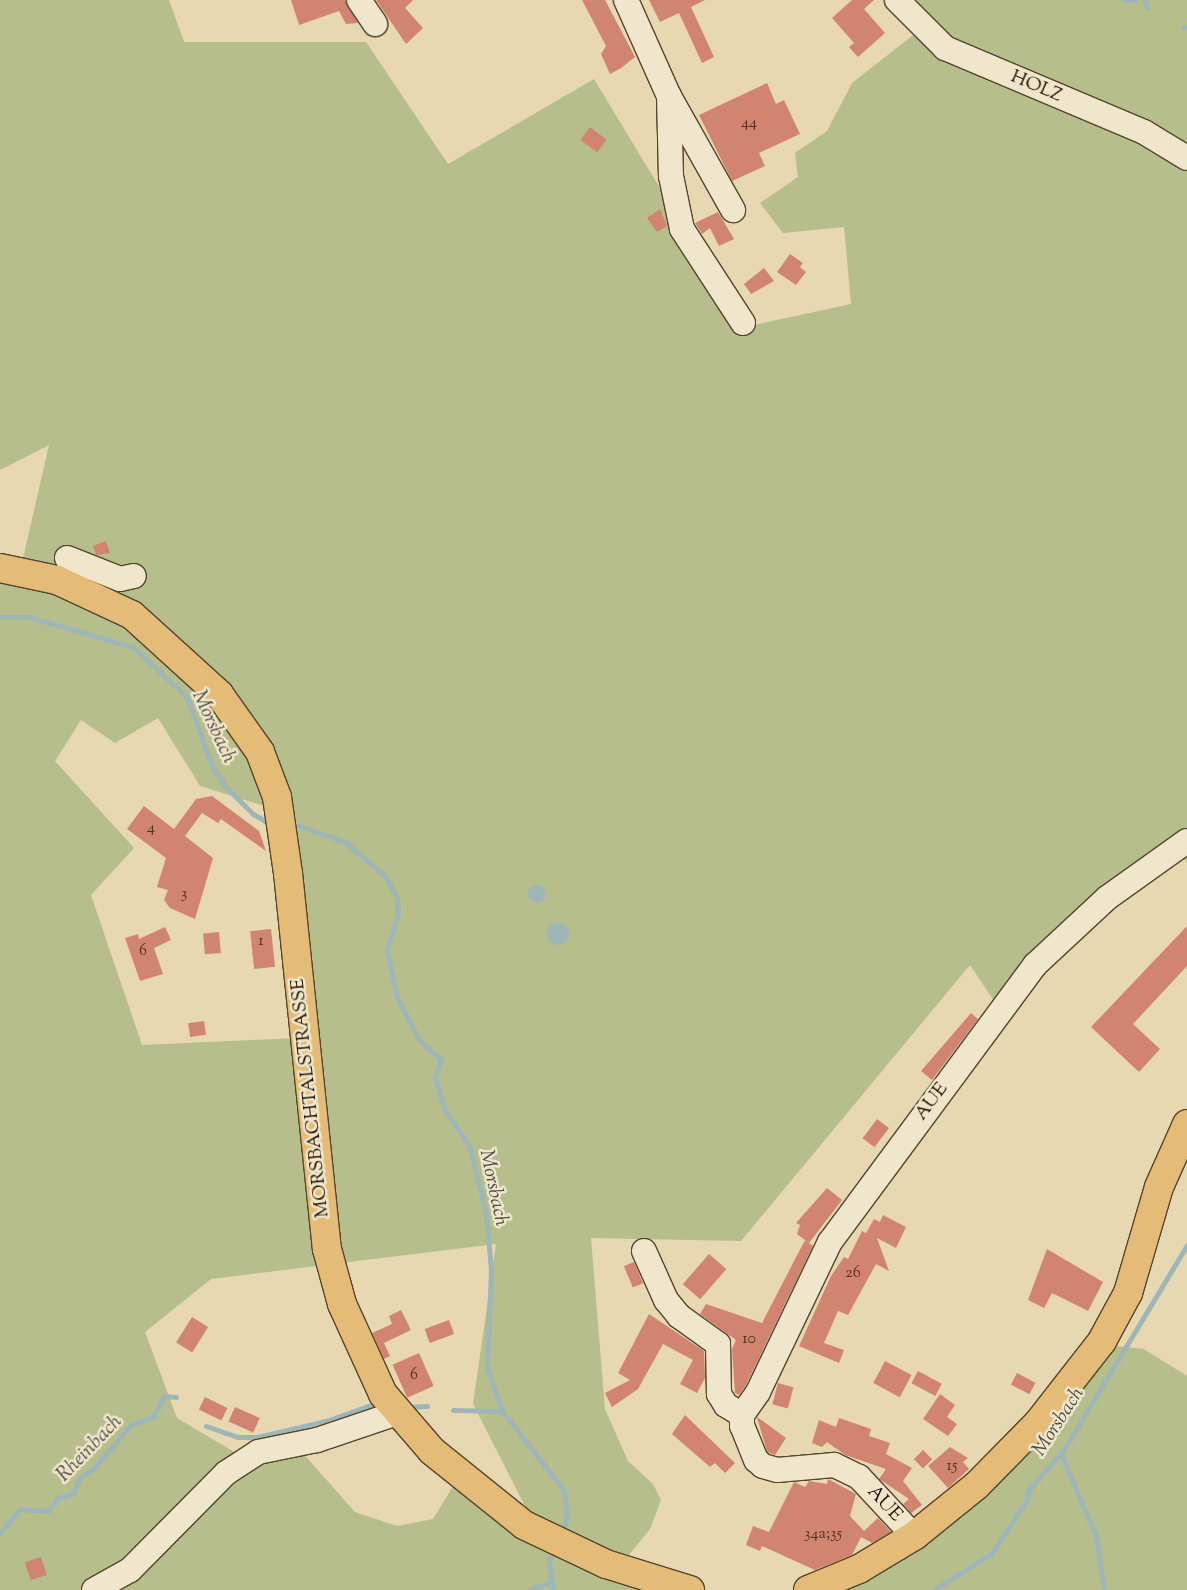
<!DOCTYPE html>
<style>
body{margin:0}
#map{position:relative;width:1187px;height:1590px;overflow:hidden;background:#e8d8b1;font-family:"Sorts Mill Goudy",serif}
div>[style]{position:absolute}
.green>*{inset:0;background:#b6be8b}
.water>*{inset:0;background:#9eb6b8}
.round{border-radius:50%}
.stream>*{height:5px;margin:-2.5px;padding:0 2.5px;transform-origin:2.5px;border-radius:2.5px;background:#9eb6b8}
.building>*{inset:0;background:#d18570;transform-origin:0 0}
.roads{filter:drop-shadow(1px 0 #54452d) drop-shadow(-1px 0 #54452d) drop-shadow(0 1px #54452d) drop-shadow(0 -1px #54452d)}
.minor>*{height:24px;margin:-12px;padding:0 12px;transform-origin:12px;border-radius:12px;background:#f0e6cc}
.major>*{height:28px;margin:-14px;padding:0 14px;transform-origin:14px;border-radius:14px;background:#e4bc78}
span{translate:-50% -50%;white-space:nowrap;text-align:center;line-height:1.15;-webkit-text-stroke:5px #f0e6cc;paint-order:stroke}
.number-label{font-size:16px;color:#4e301d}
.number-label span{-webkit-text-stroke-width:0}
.street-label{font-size:19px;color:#221401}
.water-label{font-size:20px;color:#4d4d41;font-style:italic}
</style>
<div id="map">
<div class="green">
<i style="clip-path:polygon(evenodd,0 0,169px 0,184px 42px,366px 42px,448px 164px,594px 79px,744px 327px,851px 304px,844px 227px,783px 233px,760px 203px,798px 177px,795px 153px,827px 131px,852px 83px,931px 21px,916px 0,1187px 0,1187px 862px,1178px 854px,1105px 896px,1000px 1010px,970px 965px,741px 1241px,591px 1238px,605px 1409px,628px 1461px,653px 1484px,661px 1500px,650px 1529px,629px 1555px,614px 1554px,533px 1522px,473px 1404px,496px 1244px,211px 1279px,145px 1332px,177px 1418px,251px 1462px,300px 1450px,355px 1512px,397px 1526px,433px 1519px,455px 1483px,669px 1590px,0 1590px,0 557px,22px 563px,49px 445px,0 470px,0 0,158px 718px,200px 786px,287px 813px,317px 1037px,142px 1045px,91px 895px,134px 848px,55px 761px,81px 720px,115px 743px,158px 718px)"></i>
<i style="clip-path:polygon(1107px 1345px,1144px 1349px,1187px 1376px,1187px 1590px,822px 1590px,889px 1557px)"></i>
</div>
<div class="water">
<i class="round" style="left:528px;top:885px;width:18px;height:18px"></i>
<i class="round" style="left:547px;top:923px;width:22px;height:22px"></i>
</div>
<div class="stream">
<i style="left:1124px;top:0;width:12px"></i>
<i style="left:1145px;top:0;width:8px;rotate:76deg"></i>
<i style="left:1183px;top:27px;width:4px"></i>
<i style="left:0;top:617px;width:28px"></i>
<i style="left:28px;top:617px;width:109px;rotate:15.9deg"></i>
<i style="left:133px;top:647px;width:74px;rotate:42.8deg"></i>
<i style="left:187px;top:697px;width:73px;rotate:70.1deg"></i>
<i style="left:212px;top:766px;width:24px;rotate:57deg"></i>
<i style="left:225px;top:786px;width:40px;rotate:45deg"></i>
<i style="left:253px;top:814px;width:22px;rotate:30deg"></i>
<i style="left:290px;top:823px;width:58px;rotate:19.1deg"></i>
<i style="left:345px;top:842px;width:52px;rotate:40.4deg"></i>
<i style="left:385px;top:876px;width:24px;rotate:60deg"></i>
<i style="left:397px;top:897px;width:17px;rotate:87deg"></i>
<i style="left:398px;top:914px;width:38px;rotate:107deg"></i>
<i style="left:387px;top:950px;width:49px;rotate:78.2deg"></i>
<i style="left:397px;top:998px;width:49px;rotate:61.9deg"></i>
<i style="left:420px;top:1041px;width:28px;rotate:41deg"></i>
<i style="left:441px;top:1059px;width:20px;rotate:108deg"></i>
<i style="left:435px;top:1078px;width:34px;rotate:73deg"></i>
<i style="left:445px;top:1111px;width:42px;rotate:54.8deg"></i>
<i style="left:469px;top:1145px;width:70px;rotate:76deg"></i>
<i style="left:486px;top:1213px;width:57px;rotate:85deg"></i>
<i style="left:491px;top:1270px;width:97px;rotate:92.4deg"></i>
<i style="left:487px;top:1367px;width:46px;rotate:71.2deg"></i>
<i style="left:502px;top:1411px;width:100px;rotate:51.9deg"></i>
<i style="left:564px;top:1490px;width:27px;rotate:84deg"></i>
<i style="left:567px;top:1517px;width:17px;rotate:107deg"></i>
<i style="left:407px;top:1407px;width:20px;rotate:-3deg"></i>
<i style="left:453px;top:1410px;width:49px;rotate:1.2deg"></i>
<i style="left:206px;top:1426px;width:34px;rotate:19deg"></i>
<i style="left:238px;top:1437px;width:19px"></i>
<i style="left:257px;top:1437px;width:71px;rotate:-13.1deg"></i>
<i style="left:326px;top:1421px;width:48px;rotate:-19.6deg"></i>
<i style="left:1060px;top:1452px;width:91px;rotate:66.8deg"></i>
<i style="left:1096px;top:1536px;width:55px;rotate:81.6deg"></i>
<i style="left:0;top:1533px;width:31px;rotate:-50deg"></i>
<i style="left:20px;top:1509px;width:28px;rotate:4deg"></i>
<i style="left:48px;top:1511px;width:16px;rotate:-52deg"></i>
<i style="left:58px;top:1498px;width:16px;rotate:-15deg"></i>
<i style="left:73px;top:1494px;width:18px;rotate:-68deg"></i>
<i style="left:80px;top:1477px;width:15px;rotate:-32deg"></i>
<i style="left:93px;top:1469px;width:58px;rotate:-49.2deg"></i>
<i style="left:131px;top:1425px;width:23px;rotate:-20deg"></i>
<i style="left:153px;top:1417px;width:24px;rotate:-62deg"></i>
<i style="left:164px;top:1396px;width:12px;rotate:5deg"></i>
<i style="left:529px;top:1590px;width:22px;rotate:-21deg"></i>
<i style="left:553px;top:1590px;width:29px;rotate:-98deg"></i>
<i style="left:549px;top:1561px;width:15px;rotate:-67deg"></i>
<i style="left:933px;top:1590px;width:68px;rotate:-31.8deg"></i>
<i style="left:991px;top:1554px;width:67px;rotate:-56.5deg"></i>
<i style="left:1028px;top:1498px;width:6px;rotate:-99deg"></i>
<i style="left:1027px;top:1492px;width:58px;rotate:-49.2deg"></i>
<i style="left:1065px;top:1448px;width:237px;rotate:-59deg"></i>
</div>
<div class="building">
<i style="clip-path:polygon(291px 0,345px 0,358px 23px,346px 24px,339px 11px,299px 25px)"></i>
<i style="clip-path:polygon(376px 0,413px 0,405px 8px,423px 28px,406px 44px)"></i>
<i style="clip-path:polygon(582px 0,605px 0,635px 57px,621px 68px,610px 74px,601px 54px,606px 46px)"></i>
<i style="clip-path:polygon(649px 0,705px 0,691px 7px,714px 57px,702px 63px,679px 13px,660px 22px)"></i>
<i style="clip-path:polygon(852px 0,874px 0,864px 9px,885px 33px,858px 57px,849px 47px,854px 43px,832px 18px)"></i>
<i style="clip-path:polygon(767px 83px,776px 104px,784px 100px,800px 134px,759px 153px,765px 166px,732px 181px,699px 115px)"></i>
<i style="left:590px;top:127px;width:21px;height:16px;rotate:37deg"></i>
<i style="clip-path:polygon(660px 209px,667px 226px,657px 232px,647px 218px)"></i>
<i style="clip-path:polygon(718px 212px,734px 239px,719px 246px,710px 228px,702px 234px,695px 223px)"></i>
<i style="clip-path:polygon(790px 254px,803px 263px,800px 267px,806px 272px,796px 285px,777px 272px)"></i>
<i style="clip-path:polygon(764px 268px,774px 281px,751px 294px,744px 284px)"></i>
<i style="clip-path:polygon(106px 541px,110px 553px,96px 555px,93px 546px)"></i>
<i style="clip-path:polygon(212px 796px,259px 831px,266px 851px,221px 819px,218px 823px,202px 813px,185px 836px,213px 858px,195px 919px,170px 908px,164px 900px,168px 890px,157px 887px,166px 858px,127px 829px,144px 806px,174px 829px,196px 799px)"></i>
<i style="clip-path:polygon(1187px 926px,1187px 966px,1133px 1024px,1160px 1049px,1139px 1072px,1091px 1027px)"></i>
<i style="clip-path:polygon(165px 927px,171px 940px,154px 948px,163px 974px,140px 981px,125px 938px,138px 934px,139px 939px)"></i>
<i style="left:271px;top:929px;width:38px;height:21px;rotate:84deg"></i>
<i style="left:219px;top:932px;width:21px;height:16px;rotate:85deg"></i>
<i style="clip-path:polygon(971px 1013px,978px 1019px,932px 1080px,921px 1071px)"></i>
<i style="left:204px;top:1021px;width:14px;height:16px;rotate:82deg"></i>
<i style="left:877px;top:1119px;width:15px;height:24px;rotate:37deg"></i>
<i style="clip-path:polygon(827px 1188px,842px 1200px,809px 1243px,797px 1234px,800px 1225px,796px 1223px)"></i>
<i style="clip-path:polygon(883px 1215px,906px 1227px,896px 1248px,877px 1238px,889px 1271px,876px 1264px,848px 1315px,838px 1311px,824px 1343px,844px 1350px,839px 1363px,799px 1346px,831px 1276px,844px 1257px,848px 1259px,862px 1231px,866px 1233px,874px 1219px,880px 1222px)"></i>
<i style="clip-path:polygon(805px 1240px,813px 1246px,746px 1385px,739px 1395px,735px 1393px,732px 1349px,736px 1340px,700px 1314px,706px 1304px,762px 1323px)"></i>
<i style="clip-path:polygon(1047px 1249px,1103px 1282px,1088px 1311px,1052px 1293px,1044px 1308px,1028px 1300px)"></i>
<i style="left:709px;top:1254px;width:23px;height:40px;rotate:41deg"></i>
<i style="left:634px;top:1262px;width:23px;height:11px;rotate:67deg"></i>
<i style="clip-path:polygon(401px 1310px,411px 1330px,384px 1343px,390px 1356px,384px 1359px,372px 1333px,392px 1324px,389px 1316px)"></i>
<i style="clip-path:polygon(649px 1314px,704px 1351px,705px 1378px,697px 1393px,680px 1384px,693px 1360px,663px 1344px,638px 1389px,612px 1407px,605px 1393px,630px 1380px,618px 1373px)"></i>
<i style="left:192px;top:1317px;width:19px;height:30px;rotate:32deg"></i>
<i style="left:449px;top:1320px;width:15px;height:26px;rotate:70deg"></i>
<i style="left:419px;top:1353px;width:36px;height:29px;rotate:66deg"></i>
<i style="left:885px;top:1361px;width:30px;height:25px;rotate:28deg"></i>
<i style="left:918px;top:1371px;width:27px;height:14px;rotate:28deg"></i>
<i style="left:1017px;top:1373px;width:21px;height:13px;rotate:28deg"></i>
<i style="left:778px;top:1383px;width:16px;height:22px;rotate:15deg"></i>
<i style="clip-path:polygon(940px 1394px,955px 1405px,947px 1417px,957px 1424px,948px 1436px,923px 1419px)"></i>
<i style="left:205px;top:1397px;width:25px;height:14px;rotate:26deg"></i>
<i style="left:235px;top:1407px;width:27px;height:16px;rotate:24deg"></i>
<i style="clip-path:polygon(685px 1415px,735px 1463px,725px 1473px,715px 1463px,710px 1467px,672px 1434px)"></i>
<i style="clip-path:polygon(757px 1417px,786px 1438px,775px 1455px,767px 1452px)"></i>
<i style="clip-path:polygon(839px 1418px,871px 1429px,869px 1436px,890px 1443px,886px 1454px,912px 1468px,903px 1481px,922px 1505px,911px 1513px,903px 1504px,909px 1499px,879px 1479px,886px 1469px,845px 1455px,827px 1442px,822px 1447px,812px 1443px,819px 1420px,836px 1427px)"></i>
<i style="clip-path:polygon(950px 1447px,968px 1458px,963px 1462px,969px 1469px,948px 1488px,928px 1466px)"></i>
<i style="left:923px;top:1450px;width:13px;height:13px;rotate:45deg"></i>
<i style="clip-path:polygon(828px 1479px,856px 1494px,850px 1516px,864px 1531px,878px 1518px,891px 1532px,872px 1543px,861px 1537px,852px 1555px,815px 1570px,762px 1546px,760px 1551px,746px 1545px,753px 1526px,769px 1532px,794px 1482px,805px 1487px,809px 1481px,827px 1484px)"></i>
<i style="left:41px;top:1557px;width:19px;height:17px;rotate:72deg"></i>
</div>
<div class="roads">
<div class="minor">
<i style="left:359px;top:0;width:29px;rotate:56deg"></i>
<i style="left:626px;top:0;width:105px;rotate:65.9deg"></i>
<i style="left:669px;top:96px;width:131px;rotate:60.7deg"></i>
<i style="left:897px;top:0;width:68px;rotate:45deg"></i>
<i style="left:945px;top:48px;width:216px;rotate:22.9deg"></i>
<i style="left:1144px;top:132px;width:50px;rotate:31.2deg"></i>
<i style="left:669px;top:96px;width:80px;rotate:88.6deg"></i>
<i style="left:671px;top:176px;width:54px;rotate:78.3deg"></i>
<i style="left:682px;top:229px;width:112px;rotate:57deg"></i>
<i style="left:67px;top:558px;width:57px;rotate:21.6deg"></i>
<i style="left:120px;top:579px;width:14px;rotate:-12deg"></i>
<i style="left:644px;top:1251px;width:54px;rotate:65.8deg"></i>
<i style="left:666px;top:1300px;width:21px;rotate:51deg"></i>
<i style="left:679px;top:1316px;width:48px;rotate:35.7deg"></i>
<i style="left:718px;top:1344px;width:50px;rotate:88.9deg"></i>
<i style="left:719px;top:1394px;width:13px;rotate:58deg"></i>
<i style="left:726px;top:1405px;width:19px;rotate:32deg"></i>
<i style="left:914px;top:1536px;width:81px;rotate:-133deg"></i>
<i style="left:859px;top:1477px;width:28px;rotate:-154deg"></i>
<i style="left:834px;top:1465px;width:57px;rotate:175deg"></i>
<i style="left:777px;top:1470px;width:15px;rotate:-164deg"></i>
<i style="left:763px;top:1466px;width:9px;rotate:-139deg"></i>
<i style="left:756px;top:1460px;width:37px;rotate:-112deg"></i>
<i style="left:742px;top:1426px;width:11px;rotate:-90deg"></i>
<i style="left:742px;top:1415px;width:28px;rotate:-55deg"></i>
<i style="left:758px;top:1392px;width:166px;rotate:-64.4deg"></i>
<i style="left:830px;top:1242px;width:345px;rotate:-53.5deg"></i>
<i style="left:1035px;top:965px;width:98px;rotate:-42.9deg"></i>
<i style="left:1107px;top:898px;width:98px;rotate:-35.5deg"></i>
<i style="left:94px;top:1590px;width:41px;rotate:-29.1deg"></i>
<i style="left:130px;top:1570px;width:136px;rotate:-45.3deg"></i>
<i style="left:226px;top:1473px;width:38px;rotate:-33deg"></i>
<i style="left:258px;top:1452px;width:60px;rotate:-11.5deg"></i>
<i style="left:317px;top:1440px;width:84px;rotate:-18.6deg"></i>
</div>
<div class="major">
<i style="left:0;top:568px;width:58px;rotate:11.9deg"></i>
<i style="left:57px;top:580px;width:83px;rotate:25deg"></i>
<i style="left:132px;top:615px;width:118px;rotate:42.2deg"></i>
<i style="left:219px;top:694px;width:71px;rotate:54.7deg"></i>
<i style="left:260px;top:752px;width:48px;rotate:69.3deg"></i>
<i style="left:277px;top:797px;width:77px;rotate:81.8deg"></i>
<i style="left:288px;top:873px;width:378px;rotate:84.1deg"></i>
<i style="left:327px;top:1249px;width:57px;rotate:74.7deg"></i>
<i style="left:342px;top:1304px;width:99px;rotate:65.5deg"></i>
<i style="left:383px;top:1394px;width:75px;rotate:49.3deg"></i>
<i style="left:432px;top:1451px;width:118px;rotate:38.8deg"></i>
<i style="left:524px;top:1525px;width:91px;rotate:25.4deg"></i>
<i style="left:606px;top:1564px;width:88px;rotate:17.2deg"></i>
<i style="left:808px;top:1590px;width:55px;rotate:-22.4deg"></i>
<i style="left:859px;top:1569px;width:64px;rotate:-31deg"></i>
<i style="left:914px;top:1536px;width:81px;rotate:-39deg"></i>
<i style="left:977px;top:1485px;width:87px;rotate:-45.5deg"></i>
<i style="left:1038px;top:1423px;width:104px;rotate:-52deg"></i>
<i style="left:1102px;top:1341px;width:55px;rotate:-61.6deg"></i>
<i style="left:1128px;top:1293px;width:110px;rotate:-73.7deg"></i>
<i style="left:1159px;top:1187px;width:69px;rotate:-66deg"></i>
</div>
</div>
<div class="number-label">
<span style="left:749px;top:124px">44</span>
<span style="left:151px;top:829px">4</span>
<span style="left:184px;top:895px">3</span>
<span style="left:261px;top:942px">1</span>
<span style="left:143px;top:952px">6</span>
<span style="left:853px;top:1274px">26</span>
<span style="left:749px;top:1340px">10</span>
<span style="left:414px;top:1376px">6</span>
<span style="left:952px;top:1467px">15</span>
<span style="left:823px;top:1535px">34a;35</span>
</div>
<div class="street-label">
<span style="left:1036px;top:87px;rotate:23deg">HOLZ</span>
<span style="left:311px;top:1098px;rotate:-96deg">MORSBACHTALSTRASSE</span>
<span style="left:932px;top:1102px;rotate:-53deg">AUE</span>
<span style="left:884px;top:1504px;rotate:47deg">AUE</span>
</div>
<div class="water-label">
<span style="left:213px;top:727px;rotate:65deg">Morsbach</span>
<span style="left:493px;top:1188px;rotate:78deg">Morsbach</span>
<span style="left:1059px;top:1422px;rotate:-57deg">Morsbach</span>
<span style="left:90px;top:1449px;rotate:-46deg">Rheinbach</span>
</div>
</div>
